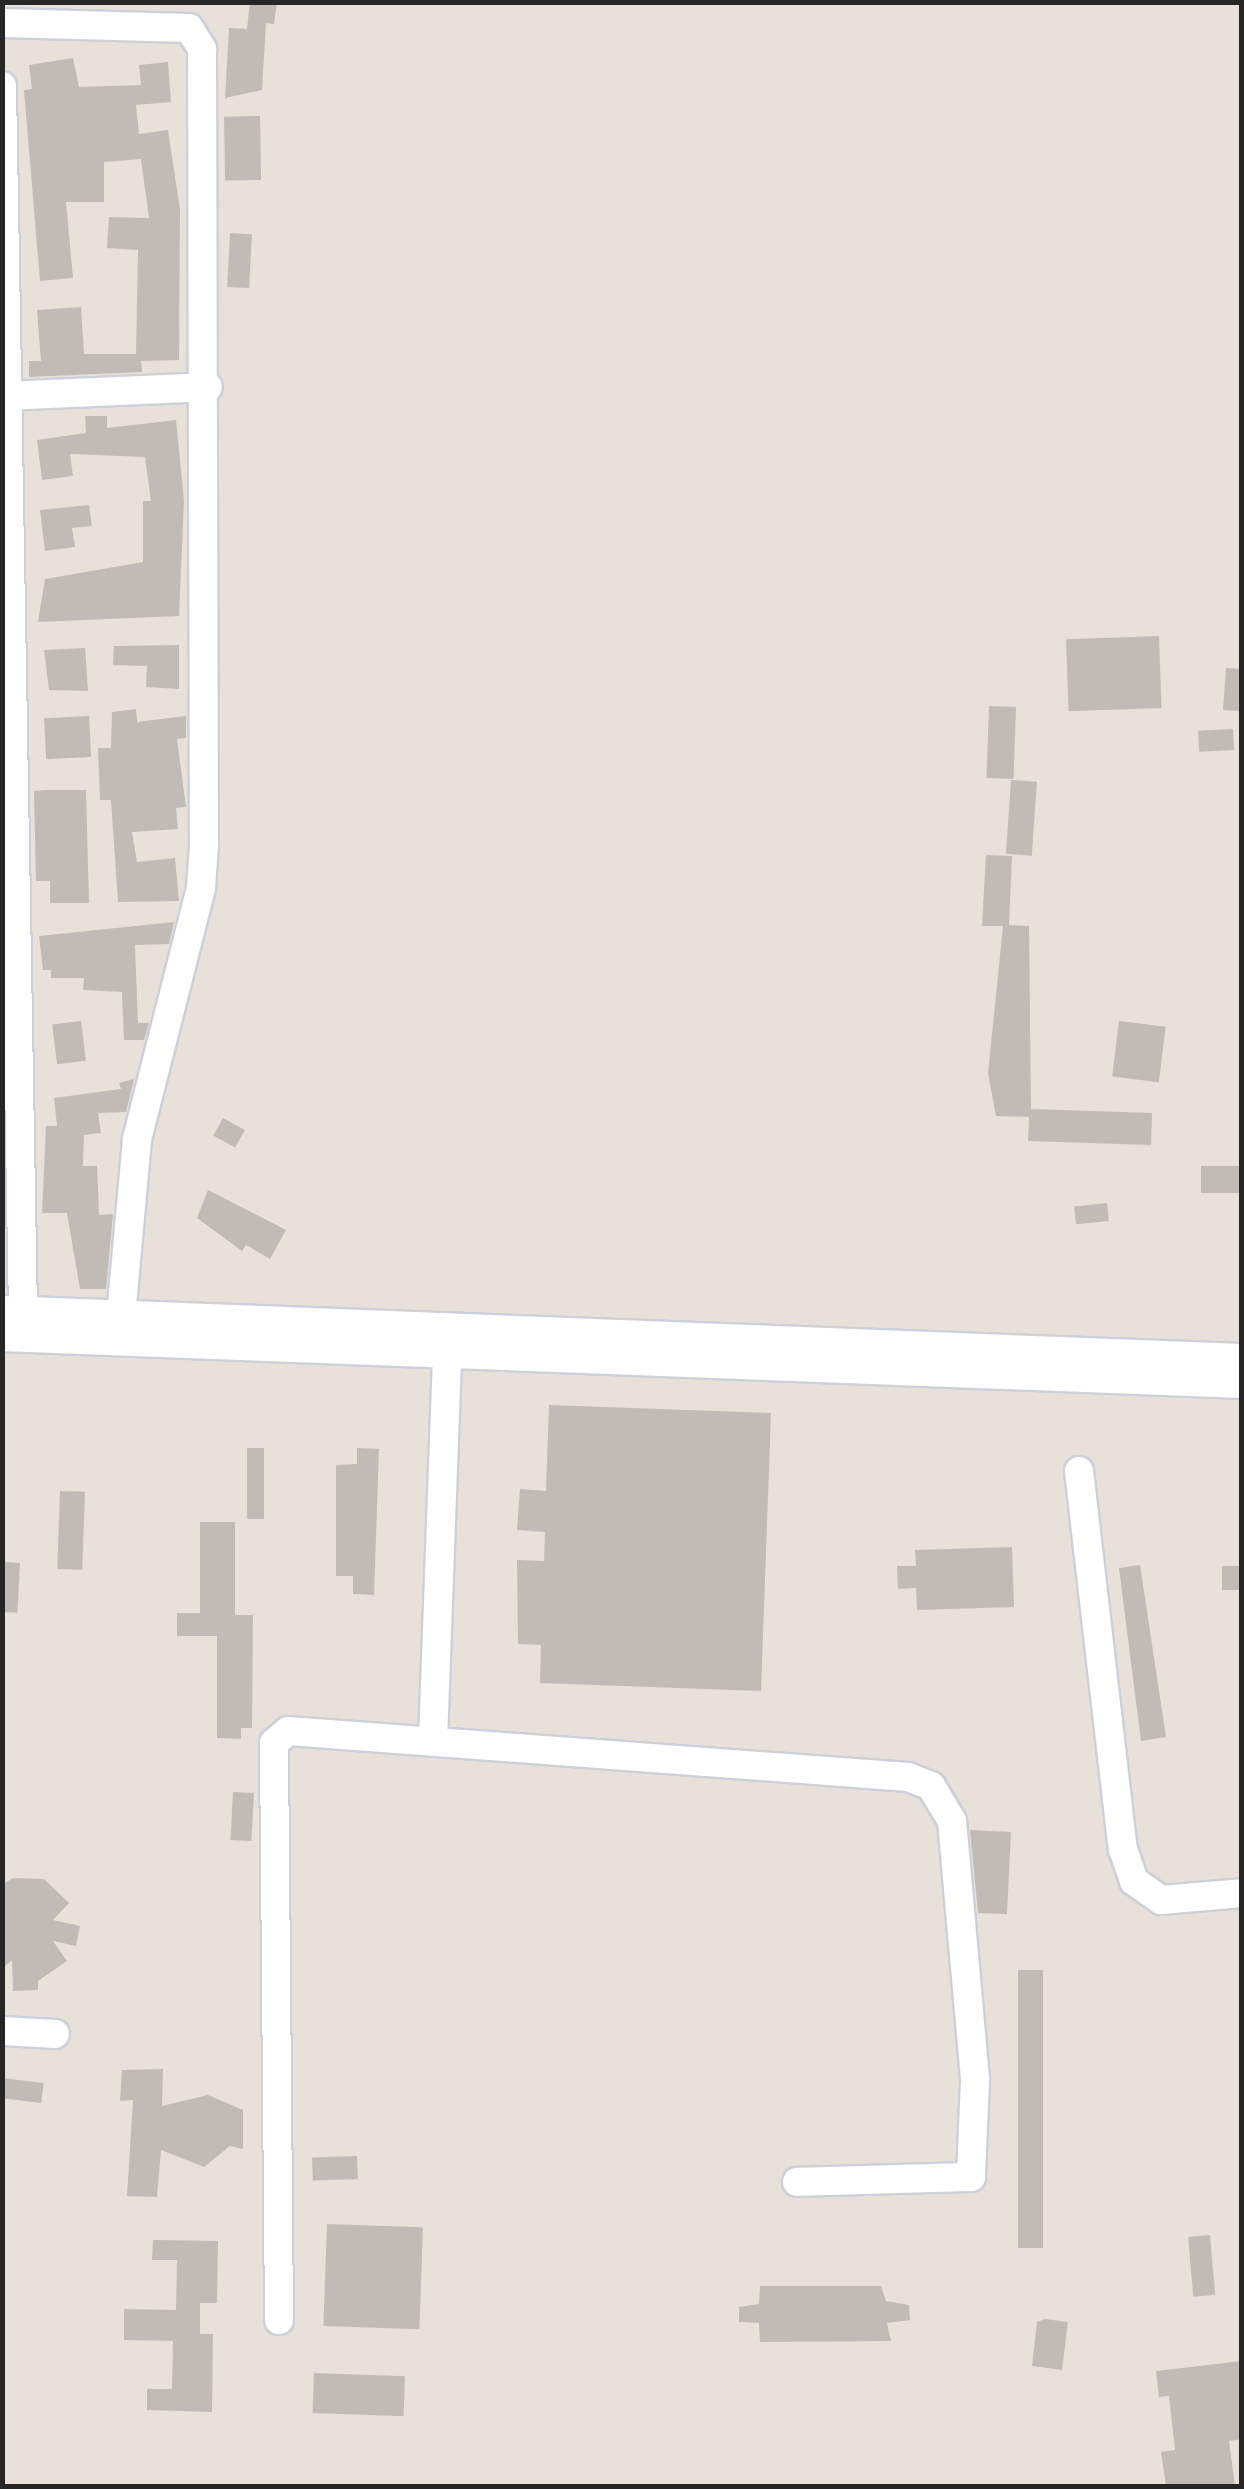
<!DOCTYPE html>
<style>
body{margin:0}
#map{position:relative;width:1244px;height:2489px;overflow:hidden;background:#e8e1d9;font-family:Ubuntu,sans-serif}
div>[style]{position:absolute}
.building>*{inset:0;background:#c0bbb6;transform-origin:0 0}
.roads{filter:drop-shadow(2px 0 #ccd0da) drop-shadow(-2px 0 #ccd0da) drop-shadow(0 2px #ccd0da) drop-shadow(0 -2px #ccd0da)}
.minor>*{height:28px;margin:-14px;padding:0 14px;transform-origin:14px;border-radius:14px;background:#fff}
span{translate:-50% -50%;white-space:nowrap;text-align:center;line-height:1.15;-webkit-text-stroke:8px #fff;paint-order:stroke}
.frame{position:absolute;inset:0;border:5px solid #262626;pointer-events:none}
</style>
<div id="map">
<div class="building">
<i style="clip-path:polygon(250px 2px,277px 2px,274px 24px,266px 23px,262px 90px,225px 98px,229px 28px,247px 29px)"></i>
<i style="clip-path:polygon(73px 58px,79px 87px,141px 85px,139px 65px,168px 62px,171px 102px,136px 105px,139px 134px,168px 130px,180px 210px,179px 360px,141px 361px,142px 372px,29px 377px,29px 361px,41px 361px,37px 310px,81px 307px,84px 354px,136px 354px,138px 250px,107px 248px,109px 217px,149px 218px,141px 159px,104px 162px,104px 202px,66px 202px,73px 278px,40px 281px,24px 90px,32px 89px,29px 65px)"></i>
<i style="left:260px;top:116px;width:64px;height:36px;rotate:89deg"></i>
<i style="left:230px;top:233px;width:22px;height:54px;rotate:3deg"></i>
<i style="clip-path:polygon(85px 416px,107px 416px,107px 428px,176px 420px,184px 501px,179px 616px,38px 622px,45px 579px,143px 562px,143px 501px,151px 501px,145px 457px,70px 454px,73px 476px,42px 480px,37px 440px,86px 433px)"></i>
<i style="clip-path:polygon(89px 505px,92px 526px,72px 528px,75px 547px,45px 551px,40px 510px)"></i>
<i style="left:1159px;top:636px;width:72px;height:93px;rotate:88deg"></i>
<i style="clip-path:polygon(179px 645px,179px 689px,146px 687px,147px 666px,113px 665px,114px 646px)"></i>
<i style="clip-path:polygon(85px 648px,88px 691px,49px 690px,44px 650px)"></i>
<i style="left:1226px;top:668px;width:16px;height:42px;rotate:4deg"></i>
<i style="left:989px;top:706px;width:27px;height:72px;rotate:2deg"></i>
<i style="clip-path:polygon(136px 709px,137px 722px,186px 716px,186px 738px,177px 739px,186px 807px,176px 808px,178px 829px,132px 832px,137px 862px,175px 858px,179px 901px,118px 902px,111px 800px,100px 800px,98px 748px,111px 748px,112px 712px)"></i>
<i style="left:89px;top:716px;width:41px;height:45px;rotate:87deg"></i>
<i style="left:1233px;top:729px;width:21px;height:35px;rotate:87deg"></i>
<i style="left:1011px;top:780px;width:26px;height:74px;rotate:4deg"></i>
<i style="clip-path:polygon(46px 790px,86px 790px,89px 903px,50px 903px,50px 881px,36px 881px,34px 791px)"></i>
<i style="clip-path:polygon(986px 855px,1012px 856px,1009px 925px,1029px 926px,1031px 1109px,1152px 1113px,1151px 1145px,1028px 1141px,1029px 1117px,996px 1116px,988px 1073px,1003px 926px,982px 926px)"></i>
<i style="clip-path:polygon(174px 922px,169px 944px,135px 945px,138px 1023px,149px 1023px,144px 1040px,124px 1040px,122px 992px,83px 990px,84px 978px,51px 978px,51px 970px,43px 970px,39px 936px)"></i>
<i style="left:81px;top:1021px;width:40px;height:29px;rotate:83deg"></i>
<i style="left:1119px;top:1021px;width:47px;height:56px;rotate:7deg"></i>
<i style="clip-path:polygon(134px 1079px,126px 1112px,98px 1113px,101px 1133px,84px 1135px,83px 1166px,97px 1166px,99px 1215px,113px 1214px,106px 1289px,80px 1289px,67px 1213px,42px 1213px,46px 1126px,57px 1126px,54px 1098px,121px 1089px,119px 1083px)"></i>
<i style="left:223px;top:1118px;width:25px;height:20px;rotate:29deg"></i>
<i style="left:1201px;top:1166px;width:41px;height:27px"></i>
<i style="clip-path:polygon(208px 1190px,286px 1230px,270px 1259px,246px 1245px,242px 1251px,197px 1218px)"></i>
<i style="left:1107px;top:1203px;width:18px;height:33px;rotate:84deg"></i>
<i style="clip-path:polygon(549px 1405px,771px 1413px,761px 1691px,540px 1683px,541px 1645px,518px 1644px,517px 1560px,544px 1561px,545px 1532px,517px 1530px,520px 1489px,546px 1491px)"></i>
<i style="left:247px;top:1448px;width:17px;height:71px"></i>
<i style="clip-path:polygon(357px 1448px,379px 1449px,374px 1595px,353px 1594px,353px 1576px,336px 1576px,336px 1465px,357px 1464px)"></i>
<i style="left:60px;top:1491px;width:25px;height:78px;rotate:2deg"></i>
<i style="clip-path:polygon(200px 1522px,235px 1522px,235px 1615px,253px 1615px,252px 1728px,241px 1728px,241px 1739px,217px 1738px,217px 1636px,177px 1636px,177px 1613px,200px 1613px)"></i>
<i style="clip-path:polygon(1012px 1547px,1014px 1607px,917px 1610px,916px 1588px,898px 1589px,897px 1566px,916px 1566px,915px 1550px)"></i>
<i style="left:2px;top:1562px;width:18px;height:50px;rotate:3deg"></i>
<i style="clip-path:polygon(1140px 1565px,1166px 1737px,1141px 1741px,1119px 1568px)"></i>
<i style="left:1242px;top:1566px;width:24px;height:20px;rotate:90deg"></i>
<i style="left:233px;top:1792px;width:21px;height:48px;rotate:3deg"></i>
<i style="clip-path:polygon(970px 1830px,1011px 1832px,1007px 1914px,978px 1913px)"></i>
<i style="clip-path:polygon(13px 1878px,44px 1879px,69px 1903px,53px 1920px,80px 1926px,76px 1946px,53px 1941px,67px 1961px,38px 1981px,38px 1990px,13px 1991px,12px 1960px,2px 1969px,2px 1885px)"></i>
<i style="left:1018px;top:1970px;width:25px;height:278px"></i>
<i style="clip-path:polygon(163px 2069px,162px 2106px,208px 2095px,243px 2110px,243px 2149px,230px 2146px,204px 2167px,161px 2150px,157px 2197px,127px 2196px,133px 2100px,120px 2101px,122px 2070px)"></i>
<i style="left:2px;top:2078px;width:42px;height:20px;rotate:7deg"></i>
<i style="left:357px;top:2156px;width:23px;height:45px;rotate:88deg"></i>
<i style="left:327px;top:2224px;width:96px;height:102px;rotate:2deg"></i>
<i style="left:1210px;top:2235px;width:60px;height:22px;rotate:85deg"></i>
<i style="clip-path:polygon(153px 2240px,218px 2241px,217px 2303px,200px 2303px,200px 2334px,213px 2334px,212px 2412px,147px 2410px,147px 2389px,172px 2389px,173px 2341px,124px 2340px,124px 2309px,176px 2310px,177px 2260px,152px 2260px)"></i>
<i style="clip-path:polygon(760px 2286px,881px 2286px,886px 2301px,909px 2305px,910px 2320px,887px 2323px,891px 2341px,760px 2342px,759px 2323px,739px 2322px,739px 2307px,759px 2304px)"></i>
<i style="clip-path:polygon(1045px 2319px,1068px 2322px,1062px 2370px,1032px 2366px,1037px 2322px)"></i>
<i style="clip-path:polygon(1242px 2361px,1242px 2439px,1229px 2441px,1235px 2486px,1166px 2486px,1161px 2452px,1175px 2450px,1169px 2396px,1159px 2397px,1156px 2371px)"></i>
<i style="left:314px;top:2373px;width:91px;height:40px;rotate:2deg"></i>
</div>
<div class="roads">
<div class="minor">
<i style="left:2px;top:23px;width:187px;rotate:1.5deg"></i>
<i style="left:189px;top:28px;width:25px;rotate:58deg"></i>
<i style="left:202px;top:49px;width:796px;rotate:89.86deg"></i>
<i style="left:204px;top:845px;width:43px;rotate:94deg"></i>
<i style="left:201px;top:888px;width:260px;rotate:104.3deg"></i>
<i style="left:137px;top:1140px;width:178px;rotate:95.2deg"></i>
<i style="left:2px;top:86px;width:1225px;rotate:89.02deg"></i>
<i style="left:2px;top:396px;width:206px;rotate:-2.5deg"></i>
<i style="left:2px;top:1310px;width:1241px;rotate:2.22deg"></i>
<i style="left:2px;top:1337px;width:1241px;rotate:2.17deg"></i>
<i style="left:1079px;top:1471px;width:381px;rotate:83.4deg"></i>
<i style="left:1123px;top:1849px;width:34px;rotate:71deg"></i>
<i style="left:1134px;top:1881px;width:33px;rotate:35deg"></i>
<i style="left:1161px;top:1900px;width:81px;rotate:-4.9deg"></i>
<i style="left:433px;top:1740px;width:387px;rotate:-87.9deg"></i>
<i style="left:2px;top:2031px;width:53px;rotate:3.2deg"></i>
<i style="left:279px;top:2320px;width:577px;rotate:-90.5deg"></i>
<i style="left:274px;top:1743px;width:18px;rotate:-41deg"></i>
<i style="left:288px;top:1731px;width:622px;rotate:4.24deg"></i>
<i style="left:908px;top:1777px;width:25px;rotate:21deg"></i>
<i style="left:931px;top:1786px;width:41px;rotate:59deg"></i>
<i style="left:952px;top:1821px;width:260px;rotate:84.9deg"></i>
<i style="left:975px;top:2080px;width:97px;rotate:92.4deg"></i>
<i style="left:971px;top:2177px;width:174px;rotate:178.4deg"></i>
</div>
</div>
<div class="frame"></div>
</div>
